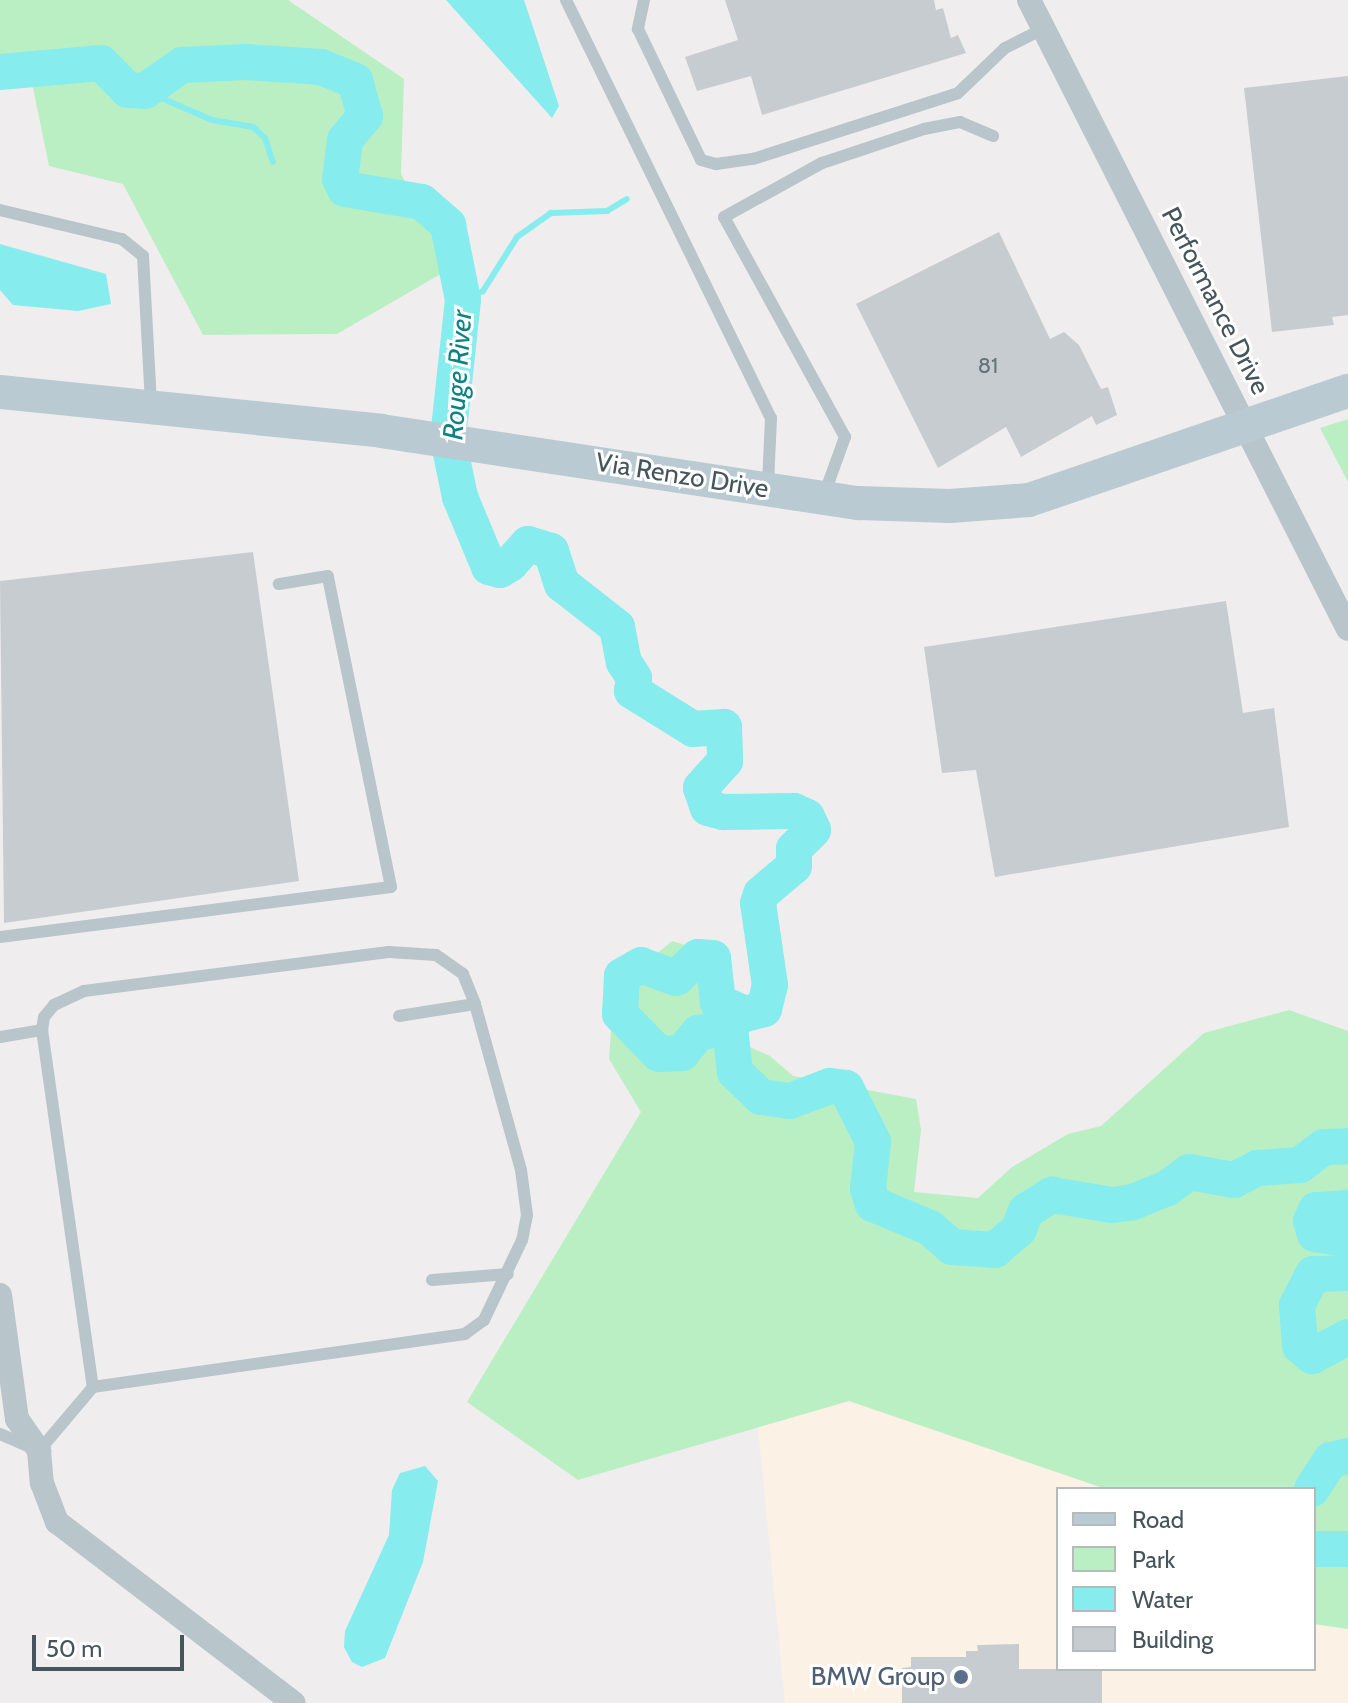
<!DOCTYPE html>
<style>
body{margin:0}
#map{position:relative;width:1348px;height:1703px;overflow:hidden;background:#f0edee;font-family:Cabin,sans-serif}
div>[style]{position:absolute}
.commercial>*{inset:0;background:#fcf1e5}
.green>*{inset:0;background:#baefc4}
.water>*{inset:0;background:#86eced}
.stream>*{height:6px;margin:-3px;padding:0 3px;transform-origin:3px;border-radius:3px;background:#86eced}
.river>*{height:36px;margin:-18px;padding:0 18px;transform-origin:18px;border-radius:18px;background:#86eced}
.building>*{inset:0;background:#c7ccd0}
.lane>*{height:12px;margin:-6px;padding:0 6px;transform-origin:6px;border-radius:6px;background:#b8c5cb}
.street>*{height:24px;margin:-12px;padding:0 12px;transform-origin:12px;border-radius:12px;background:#b8c5cb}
.secondary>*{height:34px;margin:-17px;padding:0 17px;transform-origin:17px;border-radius:17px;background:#bacad2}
.dots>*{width:22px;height:22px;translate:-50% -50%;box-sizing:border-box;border:4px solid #fff;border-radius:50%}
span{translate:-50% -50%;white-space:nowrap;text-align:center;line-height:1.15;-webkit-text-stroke:6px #fff;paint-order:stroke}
.number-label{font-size:22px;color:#667378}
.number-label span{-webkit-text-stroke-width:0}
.street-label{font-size:26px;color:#45555b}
.service-label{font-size:26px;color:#4e5e75}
.right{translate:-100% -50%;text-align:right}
.water-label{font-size:28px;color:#0b8283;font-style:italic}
.legend{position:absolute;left:1056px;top:1487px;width:260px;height:184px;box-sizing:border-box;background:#fff;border:2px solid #b5bbbd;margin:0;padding:10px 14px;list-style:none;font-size:24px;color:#45555b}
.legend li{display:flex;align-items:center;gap:16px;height:40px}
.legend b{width:40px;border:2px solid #b5bbbd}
.scale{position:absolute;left:32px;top:1635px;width:152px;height:36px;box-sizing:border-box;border:4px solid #45555b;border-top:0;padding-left:10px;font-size:24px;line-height:28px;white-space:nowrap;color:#45555b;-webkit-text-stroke:6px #fff;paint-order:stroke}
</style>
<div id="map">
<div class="commercial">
<i style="clip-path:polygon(849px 1401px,1106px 1489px,1058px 1489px,1058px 1669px,1314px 1669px,1314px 1624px,1348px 1629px,1348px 1703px,785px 1703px,758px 1427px)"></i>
</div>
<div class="green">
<i style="clip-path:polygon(0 0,288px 0,404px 79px,401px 174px,451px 268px,337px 334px,203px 335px,123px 184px,49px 166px,29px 68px,0 66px)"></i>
<i style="clip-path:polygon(1348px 419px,1348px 482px,1320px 428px)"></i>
<i style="clip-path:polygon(672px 941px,712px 953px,722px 973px,717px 1014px,729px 1038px,770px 1056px,793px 1076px,916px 1099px,921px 1130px,914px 1192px,978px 1198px,1012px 1167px,1068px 1134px,1101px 1126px,1204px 1033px,1289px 1010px,1348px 1031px,1348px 1629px,1314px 1624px,1314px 1489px,1106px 1489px,849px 1401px,578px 1480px,467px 1402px,641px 1112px,609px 1059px,614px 990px)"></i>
</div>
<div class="water">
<i style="clip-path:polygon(446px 0,524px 0,559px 106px,552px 118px)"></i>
<i style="clip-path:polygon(0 244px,106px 274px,111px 304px,78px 311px,13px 305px,0 290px)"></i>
<i style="clip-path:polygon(425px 1466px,438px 1481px,423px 1562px,385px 1658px,362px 1667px,352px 1662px,344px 1647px,345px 1631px,389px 1535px,392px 1490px,400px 1473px)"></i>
</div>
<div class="stream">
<i style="left:145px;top:91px;width:73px;rotate:23.4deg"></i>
<i style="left:212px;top:120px;width:42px;rotate:9.7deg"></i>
<i style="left:253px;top:127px;width:16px;rotate:43deg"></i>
<i style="left:265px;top:138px;width:25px;rotate:72deg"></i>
<i style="left:463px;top:300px;width:22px;rotate:-24deg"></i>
<i style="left:483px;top:291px;width:64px;rotate:-57.8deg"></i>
<i style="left:517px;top:237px;width:42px;rotate:-35.2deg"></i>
<i style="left:551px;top:213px;width:56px;rotate:-2deg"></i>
<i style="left:607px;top:211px;width:23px;rotate:-31deg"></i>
</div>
<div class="river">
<i style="left:0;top:72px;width:101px;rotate:-5.1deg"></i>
<i style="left:101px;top:63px;width:38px;rotate:45deg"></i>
<i style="left:128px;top:90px;width:17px;rotate:3deg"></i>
<i style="left:145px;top:91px;width:45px;rotate:-35.1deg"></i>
<i style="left:182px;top:65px;width:64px;rotate:-2.7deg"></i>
<i style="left:246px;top:62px;width:75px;rotate:3.8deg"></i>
<i style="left:321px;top:67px;width:37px;rotate:22deg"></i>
<i style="left:355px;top:81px;width:36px;rotate:74deg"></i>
<i style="left:365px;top:116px;width:31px;rotate:130deg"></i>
<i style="left:345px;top:140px;width:39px;rotate:97deg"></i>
<i style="left:340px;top:179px;width:11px;rotate:63deg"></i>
<i style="left:345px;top:189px;width:78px;rotate:9.6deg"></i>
<i style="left:422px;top:202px;width:35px;rotate:41deg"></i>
<i style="left:448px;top:225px;width:76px;rotate:78.7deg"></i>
<i style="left:463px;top:300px;width:140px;rotate:96.2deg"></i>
<i style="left:448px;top:439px;width:59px;rotate:78.3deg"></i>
<i style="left:460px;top:497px;width:76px;rotate:67.5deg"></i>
<i style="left:489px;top:567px;width:11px;rotate:15deg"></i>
<i style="left:500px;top:570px;width:12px;rotate:-31deg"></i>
<i style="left:510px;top:564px;width:27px;rotate:-48deg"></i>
<i style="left:528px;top:544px;width:24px;rotate:17deg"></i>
<i style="left:551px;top:551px;width:35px;rotate:72deg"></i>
<i style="left:562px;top:584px;width:70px;rotate:38deg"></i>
<i style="left:617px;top:627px;width:36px;rotate:79deg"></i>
<i style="left:624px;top:662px;width:19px;rotate:58deg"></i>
<i style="left:634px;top:678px;width:13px;rotate:99deg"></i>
<i style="left:632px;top:691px;width:72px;rotate:31.9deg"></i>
<i style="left:693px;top:729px;width:31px;rotate:-4deg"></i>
<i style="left:724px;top:727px;width:34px;rotate:88deg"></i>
<i style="left:725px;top:761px;width:36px;rotate:132deg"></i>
<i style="left:701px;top:788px;width:21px;rotate:71deg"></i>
<i style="left:708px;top:808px;width:16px;rotate:15deg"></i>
<i style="left:723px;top:812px;width:71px;rotate:-0.8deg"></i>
<i style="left:794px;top:811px;width:14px;rotate:25deg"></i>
<i style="left:807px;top:817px;width:14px;rotate:65deg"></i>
<i style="left:813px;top:830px;width:27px;rotate:135deg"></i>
<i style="left:794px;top:849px;width:17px;rotate:90deg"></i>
<i style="left:794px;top:866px;width:43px;rotate:139.7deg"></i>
<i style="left:761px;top:894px;width:9px;rotate:108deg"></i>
<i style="left:758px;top:903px;width:83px;rotate:81.7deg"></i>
<i style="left:770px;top:985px;width:25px;rotate:104deg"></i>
<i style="left:764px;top:1009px;width:20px;rotate:165deg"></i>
<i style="left:745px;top:1014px;width:30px;rotate:-156deg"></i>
<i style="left:718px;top:1002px;width:44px;rotate:-96.5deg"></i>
<i style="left:713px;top:958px;width:15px;rotate:-176deg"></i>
<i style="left:698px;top:957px;width:30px;rotate:136deg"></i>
<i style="left:676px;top:978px;width:37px;rotate:-160deg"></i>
<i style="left:641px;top:965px;width:22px;rotate:150deg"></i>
<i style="left:622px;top:976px;width:38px;rotate:93deg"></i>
<i style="left:620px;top:1014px;width:56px;rotate:45.7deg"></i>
<i style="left:659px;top:1054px;width:23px;rotate:-2deg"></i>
<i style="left:682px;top:1053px;width:26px;rotate:-51deg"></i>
<i style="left:698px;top:1033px;width:33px;rotate:-11deg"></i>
<i style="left:730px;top:1027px;width:45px;rotate:83.7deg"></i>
<i style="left:735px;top:1072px;width:36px;rotate:44deg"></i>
<i style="left:761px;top:1097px;width:29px;rotate:8deg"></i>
<i style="left:790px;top:1101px;width:43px;rotate:-20.6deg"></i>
<i style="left:830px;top:1086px;width:16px;rotate:7deg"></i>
<i style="left:846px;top:1088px;width:60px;rotate:63.4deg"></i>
<i style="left:873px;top:1142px;width:47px;rotate:96.1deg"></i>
<i style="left:868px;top:1189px;width:16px;rotate:72deg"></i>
<i style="left:873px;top:1204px;width:62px;rotate:22.8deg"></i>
<i style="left:930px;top:1228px;width:29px;rotate:41deg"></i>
<i style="left:952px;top:1247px;width:43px;rotate:4deg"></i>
<i style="left:995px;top:1250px;width:32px;rotate:-41deg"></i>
<i style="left:1019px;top:1229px;width:19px;rotate:-69deg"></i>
<i style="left:1026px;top:1211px;width:31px;rotate:-32deg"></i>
<i style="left:1052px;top:1195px;width:61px;rotate:9.5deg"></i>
<i style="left:1112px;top:1205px;width:21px;rotate:-8deg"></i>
<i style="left:1133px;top:1202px;width:35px;rotate:-22deg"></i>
<i style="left:1166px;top:1189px;width:29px;rotate:-36deg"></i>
<i style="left:1189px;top:1172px;width:46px;rotate:10.1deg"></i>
<i style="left:1234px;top:1180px;width:27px;rotate:-27deg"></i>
<i style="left:1258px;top:1168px;width:42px;rotate:-4.1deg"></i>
<i style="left:1300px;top:1165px;width:30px;rotate:-37deg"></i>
<i style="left:1324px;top:1147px;width:24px;rotate:-2deg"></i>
<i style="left:1348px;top:1208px;width:32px;rotate:176deg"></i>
<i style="left:1316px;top:1210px;width:12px;rotate:114deg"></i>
<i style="left:1311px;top:1221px;width:14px;rotate:73deg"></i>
<i style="left:1315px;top:1234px;width:33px;rotate:9deg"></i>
<i style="left:1348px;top:1273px;width:35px;rotate:178deg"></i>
<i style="left:1313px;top:1274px;width:35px;rotate:117deg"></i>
<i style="left:1297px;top:1305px;width:41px;rotate:85.8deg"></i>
<i style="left:1300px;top:1346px;width:16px;rotate:40deg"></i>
<i style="left:1312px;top:1356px;width:41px;rotate:-27.8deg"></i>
<i style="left:1312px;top:1489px;width:35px;rotate:-57deg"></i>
<i style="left:1331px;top:1460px;width:17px;rotate:-13deg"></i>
<i style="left:1314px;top:1549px;width:34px"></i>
</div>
<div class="building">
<i style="clip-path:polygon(725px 0,934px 0,936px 10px,943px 8px,951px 38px,958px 35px,966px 53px,762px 115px,751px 76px,697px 91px,685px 57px,738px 40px)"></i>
<i style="clip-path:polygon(1348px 76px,1348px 315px,1332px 317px,1334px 325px,1272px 332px,1244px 88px)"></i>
<i style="clip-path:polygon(999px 232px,1050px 339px,1064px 332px,1079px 345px,1101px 389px,1108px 387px,1117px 415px,1096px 425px,1092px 416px,1021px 457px,1006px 427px,938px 468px,856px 304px)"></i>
<i style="clip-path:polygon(253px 552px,299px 881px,4px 923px,0 581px)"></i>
<i style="clip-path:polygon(1226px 601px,1243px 713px,1274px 708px,1289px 827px,995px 877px,976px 770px,942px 773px,924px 647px)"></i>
<i style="clip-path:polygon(1019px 1644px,1019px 1669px,1102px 1669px,1102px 1703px,902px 1703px,902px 1668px,911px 1667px,911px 1657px,966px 1657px,966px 1651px,978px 1651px,977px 1645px)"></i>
</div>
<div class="lane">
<i style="left:566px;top:0;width:466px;rotate:63.9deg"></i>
<i style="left:771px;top:418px;width:67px;rotate:92.6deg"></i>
<i style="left:644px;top:0;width:30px;rotate:102deg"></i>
<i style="left:638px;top:29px;width:145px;rotate:64.3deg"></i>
<i style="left:701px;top:160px;width:16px;rotate:15deg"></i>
<i style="left:716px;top:164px;width:37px;rotate:-8deg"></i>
<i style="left:753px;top:159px;width:215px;rotate:-17.8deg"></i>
<i style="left:958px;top:93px;width:65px;rotate:-43.8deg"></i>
<i style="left:1005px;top:48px;width:42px;rotate:-26.6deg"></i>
<i style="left:0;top:210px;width:125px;rotate:13.4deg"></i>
<i style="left:122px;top:239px;width:27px;rotate:39deg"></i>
<i style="left:143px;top:256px;width:148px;rotate:86.9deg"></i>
<i style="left:824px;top:495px;width:62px;rotate:-70.1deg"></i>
<i style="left:845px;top:437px;width:251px;rotate:-118.8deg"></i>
<i style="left:724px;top:217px;width:112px;rotate:-28.9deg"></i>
<i style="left:822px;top:163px;width:108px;rotate:-18.4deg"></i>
<i style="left:924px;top:129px;width:37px;rotate:-11deg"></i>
<i style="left:960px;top:122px;width:36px;rotate:23deg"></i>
<i style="left:0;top:937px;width:394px;rotate:-7.3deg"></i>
<i style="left:391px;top:887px;width:317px;rotate:-101.5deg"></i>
<i style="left:328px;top:576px;width:50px;rotate:170.7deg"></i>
<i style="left:399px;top:1016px;width:77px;rotate:-9deg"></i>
<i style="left:42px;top:1030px;width:13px;rotate:-81deg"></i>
<i style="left:44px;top:1017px;width:16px;rotate:-50deg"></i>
<i style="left:54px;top:1005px;width:33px;rotate:-25deg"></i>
<i style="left:84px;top:991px;width:307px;rotate:-7.3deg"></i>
<i style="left:389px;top:952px;width:47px;rotate:3.7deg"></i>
<i style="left:436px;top:955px;width:33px;rotate:35deg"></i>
<i style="left:463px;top:974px;width:32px;rotate:68deg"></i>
<i style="left:475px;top:1004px;width:172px;rotate:74.5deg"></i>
<i style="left:521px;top:1170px;width:45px;rotate:82.4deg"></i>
<i style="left:527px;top:1215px;width:25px;rotate:101deg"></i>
<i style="left:522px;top:1240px;width:89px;rotate:115.4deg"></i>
<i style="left:484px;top:1320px;width:24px;rotate:144deg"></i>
<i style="left:465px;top:1334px;width:376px;rotate:171.9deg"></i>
<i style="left:0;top:1037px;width:43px;rotate:-9.5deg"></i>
<i style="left:42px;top:1030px;width:361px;rotate:81.9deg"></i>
<i style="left:93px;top:1387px;width:84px;rotate:130.2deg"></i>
<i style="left:39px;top:1451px;width:43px;rotate:-156.4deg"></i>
<i style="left:432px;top:1280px;width:76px;rotate:-4.5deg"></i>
</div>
<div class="street">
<i style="left:1029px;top:0;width:705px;rotate:63.11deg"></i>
<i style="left:0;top:1295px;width:125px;rotate:82.2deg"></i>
<i style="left:17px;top:1419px;width:39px;rotate:55deg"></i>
<i style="left:39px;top:1451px;width:32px;rotate:85deg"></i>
<i style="left:42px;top:1483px;width:42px;rotate:69deg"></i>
<i style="left:57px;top:1522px;width:298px;rotate:37.4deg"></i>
</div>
<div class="secondary">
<i style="left:0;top:392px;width:383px;rotate:5.8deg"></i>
<i style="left:381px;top:431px;width:483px;rotate:8.6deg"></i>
<i style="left:859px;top:503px;width:91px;rotate:1.9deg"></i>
<i style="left:950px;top:506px;width:79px;rotate:-4.3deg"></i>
<i style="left:1029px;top:500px;width:337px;rotate:-18.9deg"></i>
</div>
<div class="dots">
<i style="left:961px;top:1677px;background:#5c6f8a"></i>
</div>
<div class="number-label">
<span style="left:988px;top:366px">81</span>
</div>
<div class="street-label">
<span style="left:1215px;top:301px;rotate:63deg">Performance Drive</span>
<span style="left:682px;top:476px;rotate:9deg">Via Renzo Drive</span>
</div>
<div class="service-label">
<span class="right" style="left:945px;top:1677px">BMW Group</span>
</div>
<div class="water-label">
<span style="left:457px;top:375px;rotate:-86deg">Rouge River</span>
</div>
<ul class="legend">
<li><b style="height:10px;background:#bacad2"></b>Road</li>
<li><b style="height:22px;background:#baefc4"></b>Park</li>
<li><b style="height:22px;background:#86eced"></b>Water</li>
<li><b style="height:22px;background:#c7ccd0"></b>Building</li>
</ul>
<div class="scale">50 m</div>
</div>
